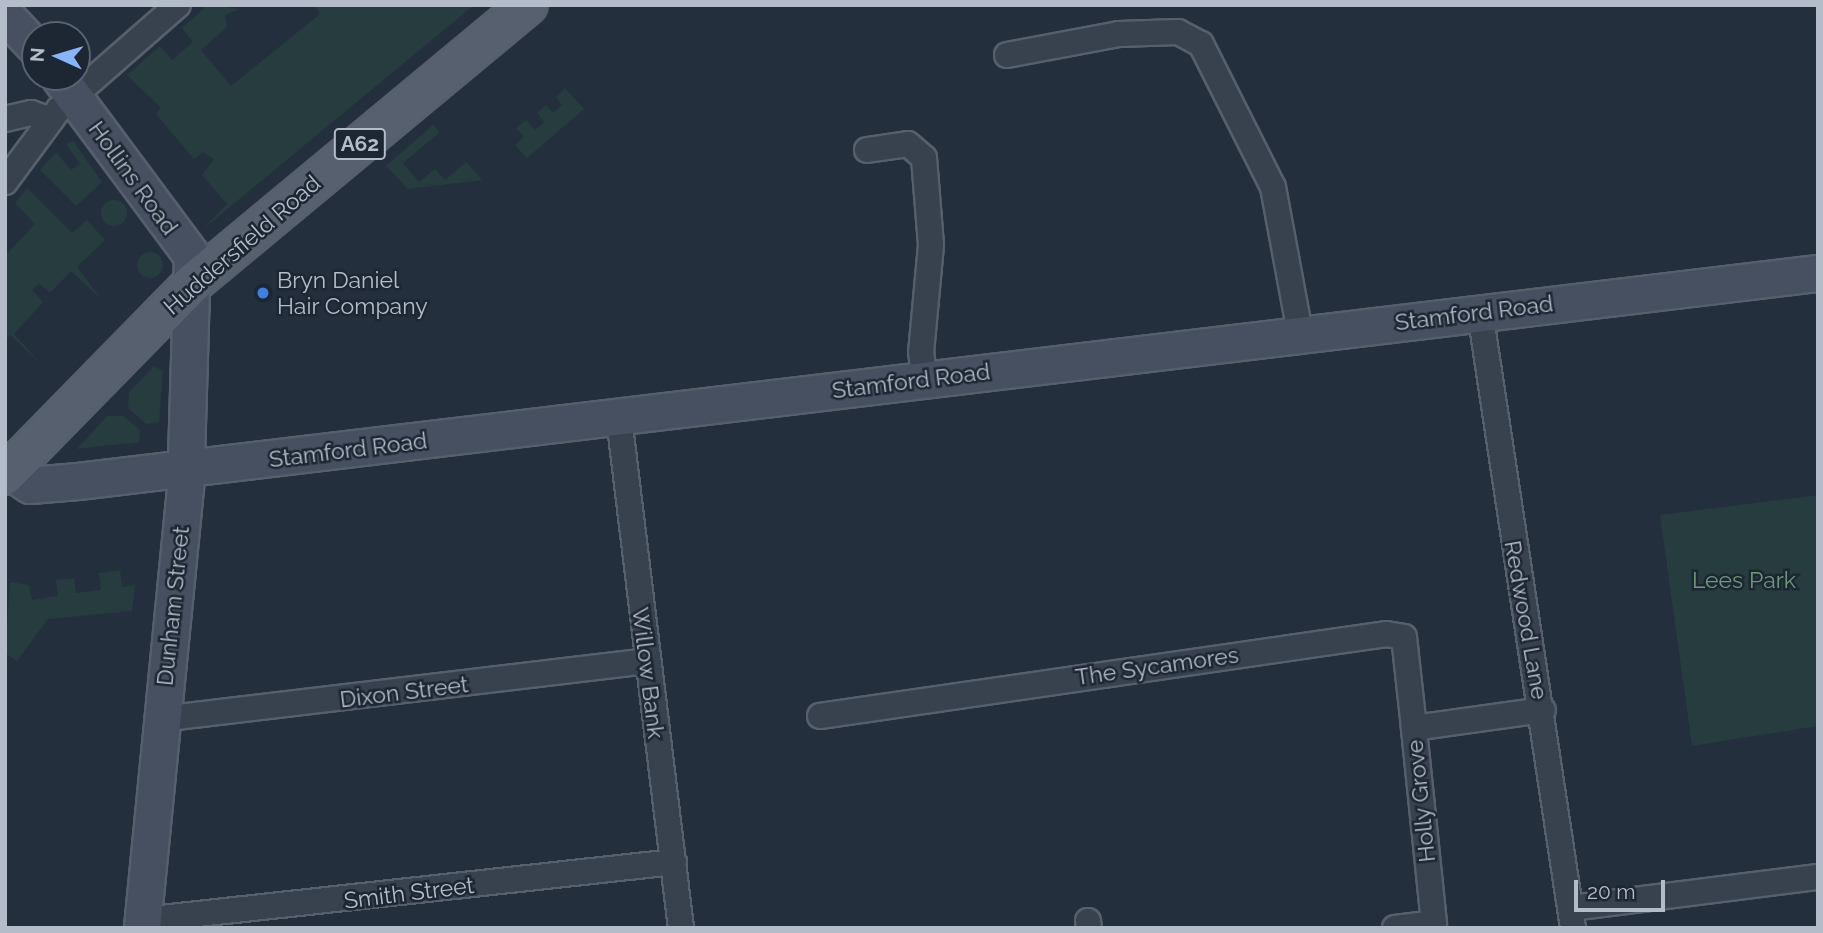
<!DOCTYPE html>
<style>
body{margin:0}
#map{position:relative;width:1823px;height:933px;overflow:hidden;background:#242f3e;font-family:Raleway,sans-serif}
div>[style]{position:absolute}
.green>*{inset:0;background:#263c3f}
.round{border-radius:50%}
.roads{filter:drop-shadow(2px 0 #565f6c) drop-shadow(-2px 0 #565f6c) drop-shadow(0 2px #565f6c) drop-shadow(0 -2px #565f6c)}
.street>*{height:24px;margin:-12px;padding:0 12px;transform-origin:12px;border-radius:12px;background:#38414e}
.secondary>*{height:35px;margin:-17.5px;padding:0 17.5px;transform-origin:17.5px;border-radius:17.5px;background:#465061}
.primary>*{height:38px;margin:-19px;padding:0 19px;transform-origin:19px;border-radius:19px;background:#56606e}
.dots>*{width:19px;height:19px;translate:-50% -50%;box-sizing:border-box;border:4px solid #1d2633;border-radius:50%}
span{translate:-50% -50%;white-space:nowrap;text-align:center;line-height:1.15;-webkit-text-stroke:5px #1d2633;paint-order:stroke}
.shield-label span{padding:2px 5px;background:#1d2633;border:2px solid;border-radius:5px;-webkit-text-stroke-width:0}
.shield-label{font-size:21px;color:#b4bcc9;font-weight:700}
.street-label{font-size:23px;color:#b4bcc9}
.poi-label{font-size:23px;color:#b4bcc9}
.left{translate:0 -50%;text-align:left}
.park-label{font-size:23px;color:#6b9a76}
.frame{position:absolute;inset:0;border:7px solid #b4bcc9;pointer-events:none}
.north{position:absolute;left:21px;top:21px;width:70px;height:70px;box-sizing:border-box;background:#1d2633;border:2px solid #59626f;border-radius:50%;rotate:274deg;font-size:19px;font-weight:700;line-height:28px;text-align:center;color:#b4bcc9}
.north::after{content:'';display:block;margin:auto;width:24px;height:32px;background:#8ab4f8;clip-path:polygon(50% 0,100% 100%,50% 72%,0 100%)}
.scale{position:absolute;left:1574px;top:880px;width:91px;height:32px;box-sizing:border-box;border:4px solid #b4bcc9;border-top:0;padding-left:9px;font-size:21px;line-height:24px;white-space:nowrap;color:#b4bcc9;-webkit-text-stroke:5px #1d2633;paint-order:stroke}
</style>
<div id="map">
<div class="green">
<i style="clip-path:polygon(208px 5px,240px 9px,225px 15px,227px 27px,201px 50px,231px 86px,320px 14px,314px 5px,474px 5px,202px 230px,227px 204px,202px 175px,214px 159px,203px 152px,194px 159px,156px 114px,161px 108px,127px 75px,160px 46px,172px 60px,193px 42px,182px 28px)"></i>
<i style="clip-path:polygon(565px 88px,584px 109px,527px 158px,515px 145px,524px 137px,516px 128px,526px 120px,535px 130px,544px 122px,537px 113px,546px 105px,553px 113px,562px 105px,556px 97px)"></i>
<i style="clip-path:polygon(433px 125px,440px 132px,403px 163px,419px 182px,435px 169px,445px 180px,466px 162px,482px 180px,408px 189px,392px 172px,386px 166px)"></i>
<i style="clip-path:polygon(73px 141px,102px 182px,76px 206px,40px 170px,56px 152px,71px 170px,80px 164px,66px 144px)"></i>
<i style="clip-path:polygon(27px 188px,72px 233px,87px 220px,105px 240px,77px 267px,101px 299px,71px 271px,50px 293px,39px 283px,32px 290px,43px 302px,14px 334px,41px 364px,10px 335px,5px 340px,5px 256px,35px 224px,15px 203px)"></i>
<i class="round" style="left:101px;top:200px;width:26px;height:26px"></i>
<i class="round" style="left:137px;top:252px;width:26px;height:26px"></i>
<i style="clip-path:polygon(154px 366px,163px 371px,159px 422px,146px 424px,128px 408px,129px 392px)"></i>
<i style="clip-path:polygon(107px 416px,123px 416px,140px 430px,139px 442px,77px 449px)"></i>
<i style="clip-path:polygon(1818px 495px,1818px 726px,1692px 746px,1660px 515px)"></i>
<i style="clip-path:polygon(120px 570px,122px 587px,135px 585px,132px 611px,48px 619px,17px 661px,5px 653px,10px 582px,29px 585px,32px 600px,58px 596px,56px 580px,64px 579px,74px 578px,76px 593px,101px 590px,99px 573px)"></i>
</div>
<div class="roads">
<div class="street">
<i style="left:1007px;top:55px;width:114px;rotate:-10.6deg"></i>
<i style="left:1119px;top:34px;width:59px;rotate:-1.9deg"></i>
<i style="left:1178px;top:32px;width:26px;rotate:28deg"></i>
<i style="left:1201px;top:44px;width:160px;rotate:63.3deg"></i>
<i style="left:1273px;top:187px;width:148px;rotate:79.5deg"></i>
<i style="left:5px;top:119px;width:27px;rotate:-13deg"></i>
<i style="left:31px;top:113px;width:21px;rotate:19deg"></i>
<i style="left:867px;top:150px;width:41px;rotate:-8.3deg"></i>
<i style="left:908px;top:144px;width:21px;rotate:41deg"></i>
<i style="left:924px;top:158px;width:87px;rotate:85.4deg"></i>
<i style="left:931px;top:245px;width:107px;rotate:95.3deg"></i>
<i style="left:921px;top:352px;width:28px;rotate:82deg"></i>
<i style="left:5px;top:182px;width:91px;rotate:-53.5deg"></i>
<i style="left:59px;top:109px;width:158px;rotate:-41.2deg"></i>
<i style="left:1480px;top:312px;width:623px;rotate:81.41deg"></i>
<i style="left:619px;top:418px;width:514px;rotate:83.07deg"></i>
<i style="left:820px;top:716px;width:572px;rotate:-8.24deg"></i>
<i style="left:1386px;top:634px;width:18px;rotate:9deg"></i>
<i style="left:1404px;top:637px;width:92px;rotate:83.7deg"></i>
<i style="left:161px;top:719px;width:488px;rotate:-6.8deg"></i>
<i style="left:1571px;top:908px;width:249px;rotate:-7.2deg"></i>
<i style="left:143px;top:920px;width:534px;rotate:-6.23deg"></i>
<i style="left:1088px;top:921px;width:7px;rotate:82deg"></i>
<i style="left:1395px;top:928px;width:39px;rotate:-7deg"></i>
<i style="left:1434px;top:923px;width:196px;rotate:-95.9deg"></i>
<i style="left:1414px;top:728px;width:130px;rotate:-7.9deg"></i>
</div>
<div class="secondary">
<i style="left:5px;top:15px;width:44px;rotate:46.8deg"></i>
<i style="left:59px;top:77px;width:223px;rotate:53.4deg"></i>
<i style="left:192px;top:256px;width:232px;rotate:91.7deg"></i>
<i style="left:185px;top:488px;width:442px;rotate:95.6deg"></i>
<i style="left:9px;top:471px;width:25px;rotate:34deg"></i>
<i style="left:30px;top:485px;width:48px;rotate:-4.8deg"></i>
<i style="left:78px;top:481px;width:1752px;rotate:-6.82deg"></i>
</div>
<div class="primary">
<i style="left:5px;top:475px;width:269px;rotate:-45.6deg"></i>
<i style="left:193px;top:283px;width:435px;rotate:-39.7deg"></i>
</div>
</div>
<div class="dots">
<i style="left:263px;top:293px;background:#3f7fe0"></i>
</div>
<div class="shield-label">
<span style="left:360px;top:144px">A62</span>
</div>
<div class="street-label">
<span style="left:133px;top:178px;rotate:54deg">Hollins Road</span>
<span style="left:242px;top:245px;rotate:-41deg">Huddersfield Road</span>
<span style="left:1474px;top:313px;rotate:-7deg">Stamford Road</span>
<span style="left:911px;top:381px;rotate:-7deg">Stamford Road</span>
<span style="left:348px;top:450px;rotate:-7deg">Stamford Road</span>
<span style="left:173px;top:606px;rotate:-84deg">Dunham Street</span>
<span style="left:1526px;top:620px;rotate:80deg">Redwood Lane</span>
<span style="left:1157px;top:666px;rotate:-8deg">The Sycamores</span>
<span style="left:648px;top:673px;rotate:83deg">Willow Bank</span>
<span style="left:404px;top:692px;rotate:-7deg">Dixon Street</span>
<span style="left:1421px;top:801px;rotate:-96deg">Holly Grove</span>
<span style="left:409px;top:893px;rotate:-7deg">Smith Street</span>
</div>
<div class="poi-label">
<span class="left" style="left:277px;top:293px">Bryn Daniel<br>Hair Company</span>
</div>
<div class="park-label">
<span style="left:1744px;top:580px">Lees Park</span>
</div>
<div class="frame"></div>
<div class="north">N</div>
<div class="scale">20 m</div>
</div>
